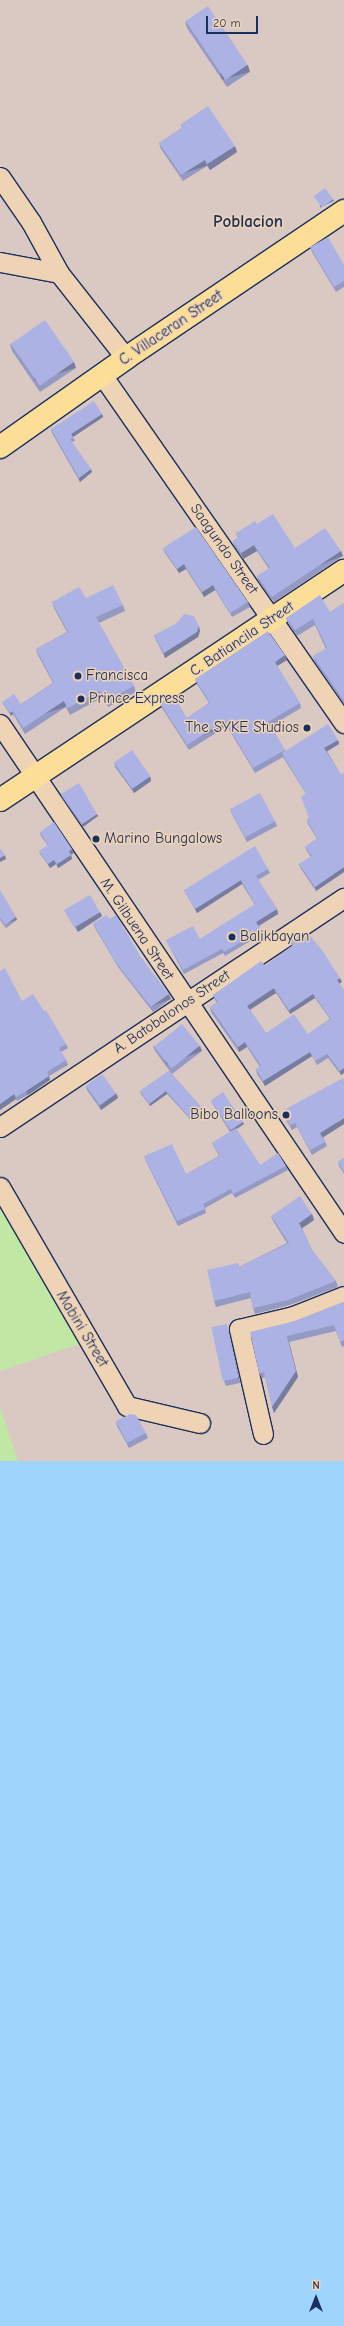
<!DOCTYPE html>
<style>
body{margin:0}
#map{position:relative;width:344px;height:2326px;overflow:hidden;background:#dac9c3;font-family:"Comic Neue",sans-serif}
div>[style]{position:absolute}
.green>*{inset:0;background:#c0e8a4}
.water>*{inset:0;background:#9fd4fd;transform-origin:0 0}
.roads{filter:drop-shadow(1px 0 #1b2f5e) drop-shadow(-1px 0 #1b2f5e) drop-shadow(0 1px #1b2f5e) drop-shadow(0 -1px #1b2f5e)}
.minor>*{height:19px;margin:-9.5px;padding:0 9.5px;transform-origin:9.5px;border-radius:9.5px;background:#eed3b5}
.major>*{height:22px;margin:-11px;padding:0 11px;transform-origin:11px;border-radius:11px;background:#fdde96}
.wall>*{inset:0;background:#949ac4}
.shaded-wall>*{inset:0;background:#787da0;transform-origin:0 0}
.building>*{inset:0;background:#acb3e4;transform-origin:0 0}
.dots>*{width:11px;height:11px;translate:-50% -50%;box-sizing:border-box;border:2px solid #eed3b5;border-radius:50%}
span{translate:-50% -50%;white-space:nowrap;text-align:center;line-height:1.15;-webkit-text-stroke:3px #eed3b5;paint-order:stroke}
.street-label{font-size:15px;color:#1b2f5e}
.poi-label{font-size:15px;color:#1b2f5e}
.left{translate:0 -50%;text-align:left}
.right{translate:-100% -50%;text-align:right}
.quarter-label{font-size:17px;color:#1b2f5e;font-weight:700}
.north{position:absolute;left:296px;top:2278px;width:40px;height:40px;-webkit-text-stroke:3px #eed3b5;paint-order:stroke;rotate:0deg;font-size:11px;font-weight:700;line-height:16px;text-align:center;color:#1b2f5e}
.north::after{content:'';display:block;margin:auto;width:14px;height:18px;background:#1b2f5e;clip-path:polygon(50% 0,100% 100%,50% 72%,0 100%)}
.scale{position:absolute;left:206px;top:16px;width:52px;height:18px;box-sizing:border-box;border:2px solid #1b2f5e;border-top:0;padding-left:5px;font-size:12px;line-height:14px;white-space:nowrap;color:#1b2f5e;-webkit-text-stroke:3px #eed3b5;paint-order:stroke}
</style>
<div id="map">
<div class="green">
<i style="clip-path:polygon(0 1190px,88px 1341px,0 1371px)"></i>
<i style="clip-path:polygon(0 1406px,31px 1501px,0 1507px)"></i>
</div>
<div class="water">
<i style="left:344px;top:1461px;width:865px;height:353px;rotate:90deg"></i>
</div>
<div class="roads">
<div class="minor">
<i style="left:0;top:177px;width:55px;rotate:55.4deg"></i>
<i style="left:31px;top:222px;width:58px;rotate:61.2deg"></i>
<i style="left:59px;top:273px;width:108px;rotate:51.8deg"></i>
<i style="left:0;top:262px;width:60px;rotate:10.6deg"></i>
<i style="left:102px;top:375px;width:424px;rotate:55.2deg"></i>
<i style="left:0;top:724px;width:614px;rotate:55.95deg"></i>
<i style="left:0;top:1127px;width:413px;rotate:-33.7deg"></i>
<i style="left:0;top:1187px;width:253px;rotate:59.9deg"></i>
<i style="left:127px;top:1406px;width:75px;rotate:13.1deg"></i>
<i style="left:263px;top:1434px;width:108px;rotate:-102.9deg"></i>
<i style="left:239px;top:1329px;width:56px;rotate:-13.5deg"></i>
<i style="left:293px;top:1316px;width:55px;rotate:-21.4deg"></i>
</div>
<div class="major">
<i style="left:0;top:447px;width:154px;rotate:-35.2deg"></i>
<i style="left:126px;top:358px;width:263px;rotate:-34deg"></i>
<i style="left:0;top:800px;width:413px;rotate:-33.7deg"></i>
</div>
</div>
<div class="wall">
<i style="clip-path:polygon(185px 21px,250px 72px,227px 87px,187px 28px)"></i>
<i style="clip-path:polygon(181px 124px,237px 152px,210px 170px,207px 166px,183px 181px,161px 149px,159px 143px,182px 128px)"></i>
<i style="clip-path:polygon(310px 247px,344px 265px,344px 287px,336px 292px,312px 252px)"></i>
<i style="clip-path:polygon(10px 344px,74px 362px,76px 368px,40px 392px,12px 351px)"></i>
<i style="clip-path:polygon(102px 414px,103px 417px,73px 437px,75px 441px,72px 442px,92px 472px,80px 482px,52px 433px,51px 429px)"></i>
<i style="clip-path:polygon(257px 524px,295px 548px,341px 551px,343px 556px,274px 602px,259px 582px,257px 576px,269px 569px,257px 551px,243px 559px,235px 547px,233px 541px,238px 538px,236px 533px)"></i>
<i style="clip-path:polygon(163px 548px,248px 602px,250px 607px,232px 617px,215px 590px,204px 597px,186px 569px,179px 573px,165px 553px)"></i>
<i style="clip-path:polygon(86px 598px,123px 605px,125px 611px,99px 623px,134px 686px,136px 692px,108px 707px,103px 697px,70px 715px,66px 707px,25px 734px,13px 714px,11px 716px,3px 704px,2px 702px,21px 704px,53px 683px,38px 655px,36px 649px,67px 632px,54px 608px,52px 602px)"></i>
<i style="clip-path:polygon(344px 603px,344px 704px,315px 662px,313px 656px,326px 649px,315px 625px,297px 636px,288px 623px,286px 618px,330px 612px)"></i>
<i style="clip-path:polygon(200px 631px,198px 637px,165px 658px,156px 640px,154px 635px)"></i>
<i style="clip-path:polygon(285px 655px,287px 660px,277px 666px,300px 703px,301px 708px,271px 726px,285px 751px,338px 740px,339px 744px,327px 751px,341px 775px,344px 773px,344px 872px,316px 891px,301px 869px,299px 864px,311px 857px,307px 851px,305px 847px,317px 839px,308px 824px,307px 820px,309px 818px,306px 794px,283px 757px,255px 773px,227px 726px,189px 750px,162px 708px,160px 703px,187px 718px,209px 703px,197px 684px,195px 679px)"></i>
<i style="clip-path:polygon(114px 762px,150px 776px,151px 781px,134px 793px,115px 767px)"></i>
<i style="clip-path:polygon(61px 794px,98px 816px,83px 827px,62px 797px)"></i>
<i style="clip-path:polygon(230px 809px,275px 821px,277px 826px,247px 842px,232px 814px)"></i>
<i style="clip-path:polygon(40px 832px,74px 853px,71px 855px,72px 859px,58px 868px,56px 864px,50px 868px,41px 855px,39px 851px,48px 846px,41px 836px)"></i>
<i style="clip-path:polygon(268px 869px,270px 873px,258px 880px,277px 909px,278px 914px,259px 926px,262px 934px,225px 956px,223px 953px,184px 974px,168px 944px,166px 940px,200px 939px,255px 905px,242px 884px,197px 913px,186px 894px,184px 890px)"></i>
<i style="clip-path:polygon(0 891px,17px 920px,6px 928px,0 920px)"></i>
<i style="clip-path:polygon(65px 911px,100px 912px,102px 916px,78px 932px,67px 915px)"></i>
<i style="clip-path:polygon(93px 923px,142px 959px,171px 999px,153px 1012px,118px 967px,95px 928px)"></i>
<i style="clip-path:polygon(evenodd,290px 941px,342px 982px,339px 984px,344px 990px,344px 1073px,341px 1075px,328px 1058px,317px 1065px,312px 1056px,265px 1086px,257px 1074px,256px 1069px,260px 1067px,247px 1047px,239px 1052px,211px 1012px,210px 1007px,217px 1003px,215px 1000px,213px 995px,265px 966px,292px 946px,290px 941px,276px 993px,290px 1014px,315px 998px,330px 1019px,308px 1034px,266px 1033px,250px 1010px,276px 993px)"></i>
<i style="clip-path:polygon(22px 1001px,44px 1011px,66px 1044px,68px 1048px,61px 1052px,66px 1060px,68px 1065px,49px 1076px,50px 1080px,28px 1095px,17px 1101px,16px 1099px,0 1110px)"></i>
<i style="clip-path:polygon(153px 1046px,200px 1046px,202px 1051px,172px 1074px,155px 1051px)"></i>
<i style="clip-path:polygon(169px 1071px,203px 1109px,204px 1111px,191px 1120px,167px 1094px,150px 1106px,141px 1094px,140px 1091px)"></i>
<i style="clip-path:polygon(86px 1086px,116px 1093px,118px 1098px,101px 1110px,87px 1090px)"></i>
<i style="clip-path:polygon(211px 1101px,244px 1124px,236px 1129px,260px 1165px,286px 1166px,288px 1170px,235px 1198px,232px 1193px,205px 1208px,206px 1213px,178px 1226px,146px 1161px,144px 1156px,186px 1174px,219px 1156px,214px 1147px,212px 1143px,230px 1132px,212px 1103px)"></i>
<i style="clip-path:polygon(282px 1111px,344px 1124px,323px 1137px,327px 1146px,312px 1155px,297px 1127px,292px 1130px,283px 1115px)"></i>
<i style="clip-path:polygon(344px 1158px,344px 1174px,339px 1166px,338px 1162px)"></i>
<i style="clip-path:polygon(312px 1214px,314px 1220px,302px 1228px,312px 1250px,336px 1281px,338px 1287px,290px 1305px,255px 1314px,253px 1308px,251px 1298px,216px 1307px,214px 1301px,238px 1263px,239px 1267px,287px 1243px,273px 1221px,271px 1216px)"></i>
<i style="clip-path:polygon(344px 1302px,344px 1346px,342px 1347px,336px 1331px,289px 1342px,298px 1377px,274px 1413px,265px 1377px,262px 1378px,259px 1373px,295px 1321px)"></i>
<i style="clip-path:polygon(228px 1329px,240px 1383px,226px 1386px,224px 1381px)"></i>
<i style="clip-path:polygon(116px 1421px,146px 1433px,148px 1438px,129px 1448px,117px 1426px)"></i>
</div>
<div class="shaded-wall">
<i style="left:248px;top:65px;width:7px;height:29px;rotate:74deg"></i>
<i style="clip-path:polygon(235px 146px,237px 152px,210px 170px,207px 164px)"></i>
<i style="left:205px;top:160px;width:6px;height:28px;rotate:72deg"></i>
<i style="left:333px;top:199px;width:2px;height:15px;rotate:63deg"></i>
<i style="left:74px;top:362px;width:6px;height:43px;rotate:72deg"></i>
<i style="clip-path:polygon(102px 414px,103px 417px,73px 437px,71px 434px)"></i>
<i style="clip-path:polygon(91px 469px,92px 472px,80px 482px,79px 478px)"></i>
<i style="clip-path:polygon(254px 545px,257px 551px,243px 559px,241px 553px)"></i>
<i style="left:341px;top:551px;width:5px;height:83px;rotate:68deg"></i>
<i style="clip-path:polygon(184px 564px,186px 569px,179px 573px,177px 569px)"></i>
<i style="clip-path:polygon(213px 585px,215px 590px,204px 597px,202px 592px)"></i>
<i style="clip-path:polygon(199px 626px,200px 631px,198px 637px,165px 658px,164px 653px)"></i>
<i style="clip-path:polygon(285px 655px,287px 660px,277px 666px,275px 662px)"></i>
<i style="left:64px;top:701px;width:6px;height:49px;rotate:72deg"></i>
<i style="clip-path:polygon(12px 712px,13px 714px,11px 716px,10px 713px)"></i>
<i style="left:225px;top:721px;width:5px;height:45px;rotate:68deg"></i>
<i style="clip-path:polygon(338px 740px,339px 744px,326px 752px,324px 748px)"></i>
<i style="clip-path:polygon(150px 776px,151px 781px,134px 793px,132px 788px)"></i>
<i style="clip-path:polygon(97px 814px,98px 816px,83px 827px,82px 824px)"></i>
<i style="clip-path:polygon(72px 849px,74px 853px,70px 855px,69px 851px)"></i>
<i style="clip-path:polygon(5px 855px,6px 859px,0 862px,0 858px)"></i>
<i style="clip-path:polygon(71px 855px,72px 859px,58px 868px,57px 864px)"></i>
<i style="clip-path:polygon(54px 860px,56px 864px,50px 868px,48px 864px)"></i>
<i style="clip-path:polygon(344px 867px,344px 872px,316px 891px,315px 887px)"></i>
<i style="clip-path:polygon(241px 880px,242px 884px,197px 913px,195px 909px)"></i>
<i style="clip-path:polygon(277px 909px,278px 914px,258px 926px,256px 922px)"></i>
<i style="clip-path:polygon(100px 912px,102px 916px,78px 932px,76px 927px)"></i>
<i style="left:16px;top:917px;width:3px;height:14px;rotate:72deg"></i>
<i style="clip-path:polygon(340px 978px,342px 982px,338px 984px,337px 980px)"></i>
<i style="clip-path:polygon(274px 988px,276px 993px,249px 1010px,247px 1006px)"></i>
<i style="left:169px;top:994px;width:5px;height:22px;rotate:68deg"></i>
<i style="clip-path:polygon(313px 994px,315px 998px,290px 1014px,289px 1010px)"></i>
<i style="clip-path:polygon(245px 1042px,247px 1047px,239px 1052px,238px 1047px)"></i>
<i style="left:200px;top:1046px;width:5px;height:38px;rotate:68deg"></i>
<i style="clip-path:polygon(310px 1052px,312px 1056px,265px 1086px,263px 1081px)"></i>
<i style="clip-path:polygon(344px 1068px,344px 1073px,341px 1075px,340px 1071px)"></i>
<i style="clip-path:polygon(49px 1076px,50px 1080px,28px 1095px,26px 1091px)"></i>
<i style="clip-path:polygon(166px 1091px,167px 1094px,150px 1106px,149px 1104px)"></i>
<i style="clip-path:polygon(116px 1093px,118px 1098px,101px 1110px,100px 1105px)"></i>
<i style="clip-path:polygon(14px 1094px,16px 1099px,0 1110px,0 1104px)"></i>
<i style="left:203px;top:1109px;width:2px;height:16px;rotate:63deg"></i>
<i style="clip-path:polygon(344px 1118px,344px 1124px,322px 1138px,320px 1133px)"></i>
<i style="clip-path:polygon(243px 1122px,244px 1124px,231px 1133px,230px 1130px)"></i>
<i style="clip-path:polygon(312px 1214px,314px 1220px,301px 1229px,299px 1223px)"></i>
<i style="clip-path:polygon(227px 1324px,228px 1329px,240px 1383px,238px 1378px)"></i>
<i style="clip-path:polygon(287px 1336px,289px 1342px,298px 1377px,274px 1413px,272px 1407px)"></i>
</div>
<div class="building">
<i style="left:208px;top:6px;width:71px;height:27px;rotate:56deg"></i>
<i style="clip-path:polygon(208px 106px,235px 146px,207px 164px,205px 160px,181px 175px,159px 143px,183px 127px,181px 124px)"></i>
<i style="left:325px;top:188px;width:14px;height:14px;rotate:54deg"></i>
<i style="clip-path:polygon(328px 237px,344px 265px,344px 281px,334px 287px,310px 247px)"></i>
<i style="left:45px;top:320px;width:51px;height:42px;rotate:55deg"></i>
<i style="clip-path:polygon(94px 401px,102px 414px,71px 434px,73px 437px,70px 439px,91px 469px,79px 478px,51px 429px)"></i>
<i style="clip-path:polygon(273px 514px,295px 548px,325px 528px,341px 551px,272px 597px,257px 576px,270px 568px,254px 545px,241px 553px,233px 541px,239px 537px,236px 533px,255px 521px,257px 524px)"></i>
<i style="clip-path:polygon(196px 527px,248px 602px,230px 613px,213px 585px,202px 592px,184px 564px,177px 569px,163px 548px)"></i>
<i style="clip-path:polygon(113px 585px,123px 605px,96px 617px,134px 686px,106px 701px,100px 691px,68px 708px,64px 701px,23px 728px,12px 710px,54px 683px,36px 649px,68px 632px,52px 602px,79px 587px,86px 598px)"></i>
<i style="clip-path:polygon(320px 595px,330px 612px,344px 603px,344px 701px,313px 656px,327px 648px,313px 619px,295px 630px,286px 618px)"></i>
<i style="clip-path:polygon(184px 614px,194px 616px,199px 626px,197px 632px,164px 653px,154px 635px,177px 623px)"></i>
<i style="clip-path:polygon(268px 631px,285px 655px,275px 662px,300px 703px,268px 722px,285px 750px,253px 768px,225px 721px,187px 745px,160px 703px,173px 695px,187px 718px,210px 703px,195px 679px)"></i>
<i style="clip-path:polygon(14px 694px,21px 704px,12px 710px,13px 711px,10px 713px,2px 702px)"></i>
<i style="clip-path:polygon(328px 724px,338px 740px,324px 748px,341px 775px,344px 773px,344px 867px,315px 887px,299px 864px,312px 856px,305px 847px,317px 838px,307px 820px,309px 818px,301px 796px,306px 794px,282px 753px)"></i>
<i style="left:132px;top:750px;width:32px;height:22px;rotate:55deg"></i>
<i style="clip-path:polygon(79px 783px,97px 814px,82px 824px,61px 794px)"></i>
<i style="left:260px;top:793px;width:32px;height:34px;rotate:62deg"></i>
<i style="clip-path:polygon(54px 822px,72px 849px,69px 851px,71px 855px,57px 864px,54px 860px,48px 864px,39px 851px,48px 845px,40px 832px)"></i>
<i style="clip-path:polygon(255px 846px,268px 869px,256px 876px,277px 909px,256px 922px,261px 930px,224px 952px,222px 949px,183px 970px,166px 940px,193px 926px,200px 939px,255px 904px,241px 880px,195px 909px,184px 890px)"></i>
<i style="clip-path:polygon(0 848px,5px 855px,0 858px)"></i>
<i style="clip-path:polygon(0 891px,5px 898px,16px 917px,5px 925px,0 918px)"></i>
<i style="left:90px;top:895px;width:20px;height:30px;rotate:60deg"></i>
<i style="clip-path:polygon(107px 915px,109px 919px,116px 915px,142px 959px,169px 994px,151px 1007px,116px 963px,93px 923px)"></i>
<i style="clip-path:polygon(evenodd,306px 931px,322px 950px,340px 978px,337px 980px,344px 990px,344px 1068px,340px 1071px,327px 1054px,315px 1061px,310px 1052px,263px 1081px,256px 1069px,261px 1066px,245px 1042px,238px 1047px,210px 1007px,218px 1002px,213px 995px,261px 961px,265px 966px,293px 945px,290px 941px,306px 931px,274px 988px,289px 1010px,313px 994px,331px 1019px,308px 1034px,294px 1014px,266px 1033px,247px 1006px,274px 988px)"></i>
<i style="clip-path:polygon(5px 968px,22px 1001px,33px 994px,44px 1011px,46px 1010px,66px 1044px,59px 1048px,66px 1060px,47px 1072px,49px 1076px,26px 1091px,16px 1097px,14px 1094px,0 1104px,0 971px)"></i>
<i style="left:182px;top:1024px;width:28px;height:36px;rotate:51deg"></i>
<i style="clip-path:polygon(169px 1071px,203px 1109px,190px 1118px,166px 1091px,149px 1104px,140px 1091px)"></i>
<i style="left:102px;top:1074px;width:24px;height:20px;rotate:54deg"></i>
<i style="clip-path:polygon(343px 1078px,344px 1080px,344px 1118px,320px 1133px,325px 1142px,310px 1150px,295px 1123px,290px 1125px,282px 1111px)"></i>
<i style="left:223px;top:1092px;width:36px;height:15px;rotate:56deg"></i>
<i style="clip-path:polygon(236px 1128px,260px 1165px,278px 1153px,286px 1166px,233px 1194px,231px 1189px,203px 1204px,205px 1209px,177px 1221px,144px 1156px,172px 1144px,186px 1174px,220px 1156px,212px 1143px)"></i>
<i style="clip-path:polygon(344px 1158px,344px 1172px,338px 1162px)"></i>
<i style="clip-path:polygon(300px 1196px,312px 1214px,299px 1223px,312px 1250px,336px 1281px,288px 1300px,253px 1308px,250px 1292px,214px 1301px,207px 1270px,238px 1263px,239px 1267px,289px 1243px,271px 1216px)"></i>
<i style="clip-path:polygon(344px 1302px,344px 1340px,340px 1342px,334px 1325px,287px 1336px,296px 1371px,272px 1407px,264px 1372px,259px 1373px,250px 1332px,295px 1321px)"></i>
<i style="left:227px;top:1324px;width:55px;height:16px;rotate:78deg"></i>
<i style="clip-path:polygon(130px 1414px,136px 1415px,146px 1433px,127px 1443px,116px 1421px)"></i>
</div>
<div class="dots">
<i style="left:78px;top:676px;background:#1b2f5e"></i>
<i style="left:81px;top:699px;background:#1b2f5e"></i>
<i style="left:307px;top:728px;background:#1b2f5e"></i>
<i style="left:96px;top:839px;background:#1b2f5e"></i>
<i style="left:232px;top:937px;background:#1b2f5e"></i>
<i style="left:286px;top:1115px;background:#1b2f5e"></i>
</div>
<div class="street-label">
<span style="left:171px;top:328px;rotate:-34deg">C. Villaceran Street</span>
<span style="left:224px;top:549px;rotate:55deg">Saagundo Street</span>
<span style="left:242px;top:639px;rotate:-34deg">C. Batiancila Street</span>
<span style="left:137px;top:929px;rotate:56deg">M. Gilbuena Street</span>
<span style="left:172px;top:1012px;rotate:-34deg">A. Batobalonos Street</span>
<span style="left:82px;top:1329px;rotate:59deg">Mabini Street</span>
</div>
<div class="poi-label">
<span class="left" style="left:86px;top:676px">Francisca</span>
<span class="left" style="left:89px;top:699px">Prince Express</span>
<span class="right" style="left:299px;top:728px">The SYKE Studios</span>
<span class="left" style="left:104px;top:839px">Marino Bungalows</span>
<span class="left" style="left:240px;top:937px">Balikbayan</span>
<span class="right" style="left:278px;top:1115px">Bibo Balloons</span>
</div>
<div class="quarter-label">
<span style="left:248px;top:222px">Poblacion</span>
</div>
<div class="north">N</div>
<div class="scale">20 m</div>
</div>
